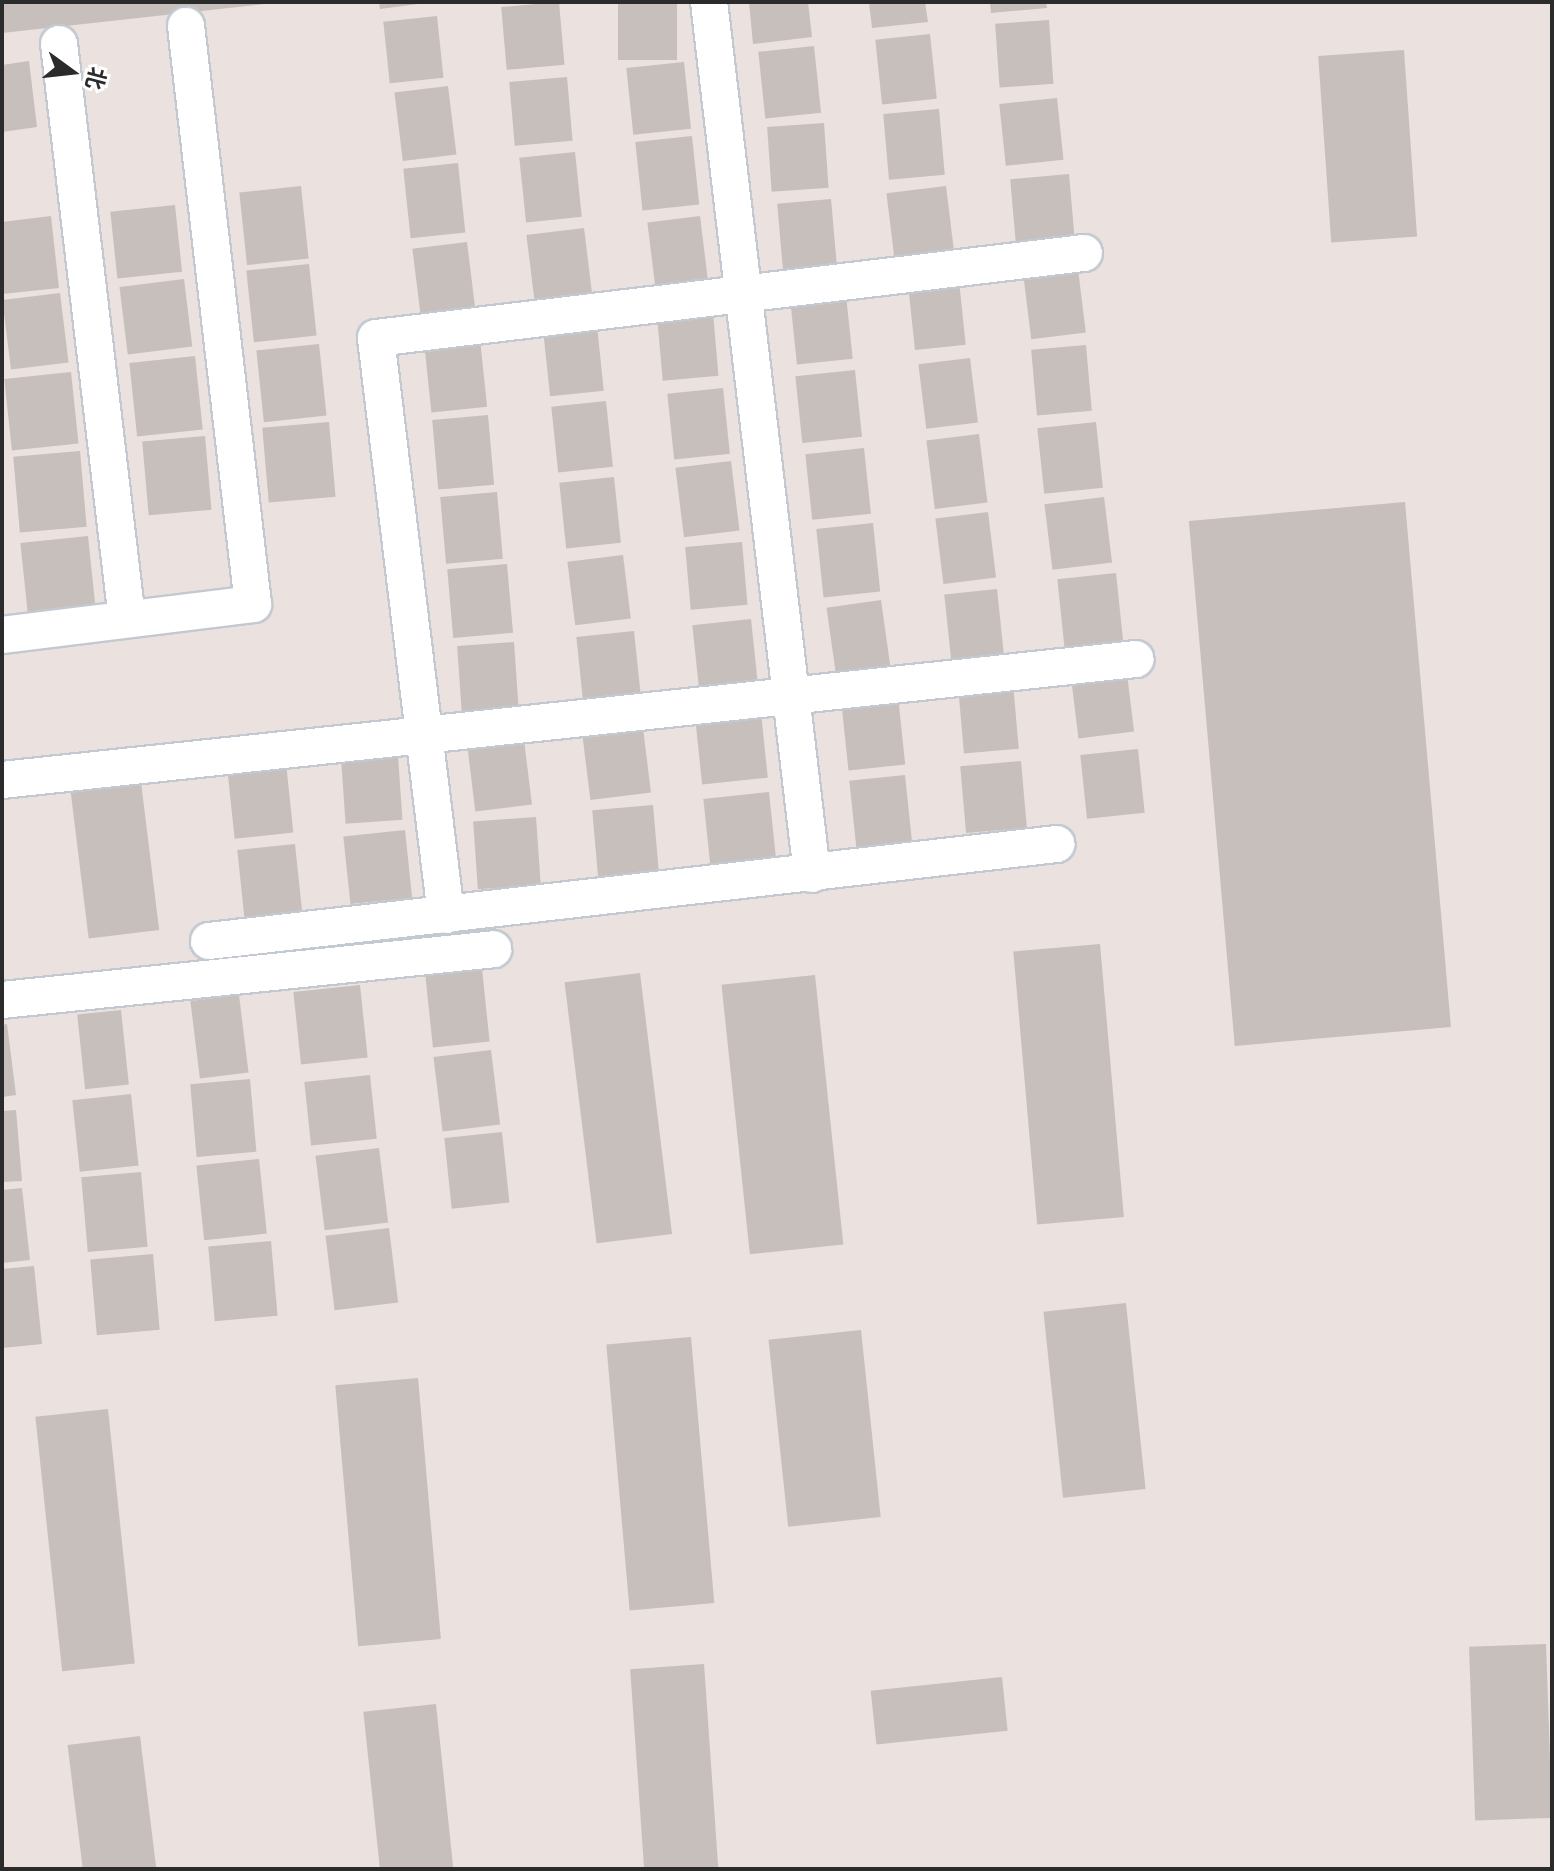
<!DOCTYPE html>
<meta charset="utf-8">
<style>
body{margin:0}
#map{position:relative;width:1554px;height:1871px;overflow:hidden;background:#ebe1de;font-family:Helvetica,"Noto Sans SC",sans-serif}
div>[style]{position:absolute}
.building>*{inset:0;background:#c7bfbc;transform-origin:0 0}
.roads{filter:drop-shadow(2px 0 #c2c9d0) drop-shadow(-2px 0 #c2c9d0) drop-shadow(0 2px #c2c9d0) drop-shadow(0 -2px #c2c9d0)}
.minor>*{height:36px;margin:-18px;padding:0 18px;transform-origin:18px;border-radius:18px;background:#fff}
span{translate:-50% -50%;white-space:nowrap;text-align:center;line-height:1.15;-webkit-text-stroke:6px #fff;paint-order:stroke}
.frame{position:absolute;inset:0;border:4px solid #2b2b2b;pointer-events:none}
.north{position:absolute;left:32px;top:32px;width:80px;height:80px;-webkit-text-stroke:6px #fff;paint-order:stroke;rotate:105deg;font-size:22px;font-weight:700;line-height:32px;text-align:center;color:#2b2b2b}
.north::after{content:'';display:block;margin:auto;width:28px;height:36px;background:#2b2b2b;clip-path:polygon(50% 0,100% 100%,50% 72%,0 100%)}
</style>
<div id="map">
<div class="building">
<i style="clip-path:polygon(2px 2px,265px 2px,265px 4px,2px 33px)"></i>
<i style="clip-path:polygon(379px 2px,418px 2px,418px 4px,380px 9px)"></i>
<i style="left:559px;top:2px;width:63px;height:58px;rotate:85deg"></i>
<i style="left:618px;top:2px;width:59px;height:58px"></i>
<i style="clip-path:polygon(749px 2px,808px 2px,812px 37px,753px 44px)"></i>
<i style="clip-path:polygon(869px 2px,925px 2px,928px 22px,872px 28px)"></i>
<i style="clip-path:polygon(990px 2px,1046px 2px,1047px 8px,991px 13px)"></i>
<i style="left:437px;top:16px;width:62px;height:54px;rotate:84deg"></i>
<i style="left:1049px;top:20px;width:64px;height:54px;rotate:86deg"></i>
<i style="left:930px;top:34px;width:65px;height:55px;rotate:84deg"></i>
<i style="left:814px;top:46px;width:67px;height:56px;rotate:84deg"></i>
<i style="left:1404px;top:50px;width:187px;height:86px;rotate:86deg"></i>
<i style="clip-path:polygon(29px 61px,37px 127px,2px 132px,2px 65px)"></i>
<i style="left:684px;top:62px;width:67px;height:58px;rotate:84deg"></i>
<i style="left:567px;top:77px;width:64px;height:58px;rotate:85deg"></i>
<i style="left:448px;top:86px;width:69px;height:54px;rotate:83deg"></i>
<i style="left:1057px;top:98px;width:62px;height:58px;rotate:84deg"></i>
<i style="left:939px;top:109px;width:66px;height:56px;rotate:85deg"></i>
<i style="left:824px;top:123px;width:65px;height:57px;rotate:86deg"></i>
<i style="left:692px;top:136px;width:69px;height:57px;rotate:84deg"></i>
<i style="left:575px;top:152px;width:65px;height:56px;rotate:84deg"></i>
<i style="left:458px;top:163px;width:70px;height:55px;rotate:84deg"></i>
<i style="left:1069px;top:174px;width:63px;height:59px;rotate:85deg"></i>
<i style="left:301px;top:186px;width:73px;height:62px;rotate:84deg"></i>
<i style="left:946px;top:186px;width:65px;height:60px;rotate:83deg"></i>
<i style="left:831px;top:199px;width:67px;height:54px;rotate:85deg"></i>
<i style="left:175px;top:205px;width:67px;height:65px;rotate:84deg"></i>
<i style="clip-path:polygon(51px 216px,59px 288px,2px 294px,2px 222px)"></i>
<i style="left:700px;top:216px;width:67px;height:53px;rotate:83deg"></i>
<i style="left:584px;top:228px;width:67px;height:58px;rotate:83deg"></i>
<i style="left:467px;top:242px;width:66px;height:55px;rotate:83deg"></i>
<i style="left:309px;top:264px;width:72px;height:63px;rotate:84deg"></i>
<i style="left:1078px;top:269px;width:64px;height:55px;rotate:83deg"></i>
<i style="left:184px;top:279px;width:68px;height:65px;rotate:83deg"></i>
<i style="left:959px;top:281px;width:64px;height:51px;rotate:84deg"></i>
<i style="left:60px;top:293px;width:70px;height:58px;rotate:83deg"></i>
<i style="left:846px;top:295px;width:64px;height:56px;rotate:84deg"></i>
<i style="left:713px;top:313px;width:63px;height:56px;rotate:85deg"></i>
<i style="left:597px;top:326px;width:65px;height:54px;rotate:84deg"></i>
<i style="left:480px;top:339px;width:68px;height:56px;rotate:84deg"></i>
<i style="left:319px;top:344px;width:72px;height:63px;rotate:84deg"></i>
<i style="left:1086px;top:345px;width:66px;height:55px;rotate:85deg"></i>
<i style="left:195px;top:356px;width:74px;height:66px;rotate:84deg"></i>
<i style="left:970px;top:358px;width:65px;height:52px;rotate:83deg"></i>
<i style="left:855px;top:370px;width:67px;height:60px;rotate:84deg"></i>
<i style="left:71px;top:372px;width:72px;height:67px;rotate:84deg"></i>
<i style="left:723px;top:388px;width:66px;height:56px;rotate:84deg"></i>
<i style="left:606px;top:401px;width:66px;height:55px;rotate:84deg"></i>
<i style="left:488px;top:415px;width:70px;height:56px;rotate:85deg"></i>
<i style="left:329px;top:422px;width:75px;height:67px;rotate:85deg"></i>
<i style="left:1096px;top:422px;width:66px;height:59px;rotate:84deg"></i>
<i style="left:979px;top:434px;width:69px;height:53px;rotate:83deg"></i>
<i style="left:205px;top:436px;width:74px;height:63px;rotate:85deg"></i>
<i style="left:864px;top:448px;width:66px;height:59px;rotate:84deg"></i>
<i style="left:80px;top:451px;width:76px;height:67px;rotate:85deg"></i>
<i style="left:731px;top:461px;width:70px;height:56px;rotate:83deg"></i>
<i style="left:614px;top:477px;width:66px;height:55px;rotate:84deg"></i>
<i style="left:497px;top:492px;width:67px;height:57px;rotate:85deg"></i>
<i style="left:1104px;top:497px;width:66px;height:60px;rotate:83deg"></i>
<i style="left:1405px;top:502px;width:527px;height:217px;rotate:85deg"></i>
<i style="left:988px;top:512px;width:66px;height:53px;rotate:83deg"></i>
<i style="left:873px;top:523px;width:69px;height:57px;rotate:84deg"></i>
<i style="left:88px;top:536px;width:72px;height:68px;rotate:84deg"></i>
<i style="left:742px;top:542px;width:63px;height:57px;rotate:85deg"></i>
<i style="left:623px;top:555px;width:64px;height:56px;rotate:83deg"></i>
<i style="left:507px;top:564px;width:69px;height:60px;rotate:85deg"></i>
<i style="left:1116px;top:573px;width:68px;height:59px;rotate:84deg"></i>
<i style="left:997px;top:589px;width:67px;height:53px;rotate:84deg"></i>
<i style="left:881px;top:600px;width:68px;height:55px;rotate:82deg"></i>
<i style="left:751px;top:619px;width:64px;height:59px;rotate:84deg"></i>
<i style="left:634px;top:631px;width:66px;height:58px;rotate:84deg"></i>
<i style="left:514px;top:642px;width:70px;height:57px;rotate:86deg"></i>
<i style="left:1127px;top:674px;width:58px;height:56px;rotate:83deg"></i>
<i style="left:1013px;top:683px;width:66px;height:55px;rotate:85deg"></i>
<i style="left:898px;top:696px;width:69px;height:57px;rotate:84deg"></i>
<i style="left:761px;top:713px;width:65px;height:66px;rotate:84deg"></i>
<i style="left:643px;top:728px;width:65px;height:61px;rotate:83deg"></i>
<i style="left:524px;top:740px;width:65px;height:57px;rotate:83deg"></i>
<i style="left:1138px;top:749px;width:64px;height:58px;rotate:84deg"></i>
<i style="left:398px;top:756px;width:64px;height:57px;rotate:86deg"></i>
<i style="left:1021px;top:761px;width:67px;height:61px;rotate:85deg"></i>
<i style="left:286px;top:763px;width:70px;height:59px;rotate:84deg"></i>
<i style="left:905px;top:775px;width:68px;height:56px;rotate:84deg"></i>
<i style="left:141px;top:782px;width:149px;height:71px;rotate:83deg"></i>
<i style="left:769px;top:792px;width:68px;height:66px;rotate:84deg"></i>
<i style="left:653px;top:805px;width:69px;height:61px;rotate:85deg"></i>
<i style="left:536px;top:817px;width:68px;height:63px;rotate:86deg"></i>
<i style="left:405px;top:830px;width:68px;height:62px;rotate:84deg"></i>
<i style="left:295px;top:844px;width:69px;height:58px;rotate:84deg"></i>
<i style="left:1100px;top:944px;width:274px;height:87px;rotate:85deg"></i>
<i style="left:482px;top:969px;width:73px;height:57px;rotate:84deg"></i>
<i style="left:640px;top:973px;width:263px;height:76px;rotate:83deg"></i>
<i style="left:815px;top:975px;width:271px;height:94px;rotate:84deg"></i>
<i style="left:360px;top:985px;width:73px;height:67px;rotate:84deg"></i>
<i style="left:239px;top:995px;width:78px;height:49px;rotate:83deg"></i>
<i style="left:121px;top:1010px;width:75px;height:44px;rotate:84deg"></i>
<i style="clip-path:polygon(7px 1024px,16px 1095px,2px 1097px,2px 1025px)"></i>
<i style="left:491px;top:1050px;width:75px;height:58px;rotate:83deg"></i>
<i style="left:370px;top:1075px;width:64px;height:66px;rotate:84deg"></i>
<i style="left:250px;top:1079px;width:73px;height:60px;rotate:85deg"></i>
<i style="left:131px;top:1094px;width:72px;height:59px;rotate:84deg"></i>
<i style="clip-path:polygon(16px 1110px,22px 1181px,2px 1182px,2px 1111px)"></i>
<i style="left:502px;top:1132px;width:71px;height:58px;rotate:84deg"></i>
<i style="left:379px;top:1148px;width:75px;height:64px;rotate:83deg"></i>
<i style="left:259px;top:1159px;width:75px;height:63px;rotate:84deg"></i>
<i style="left:141px;top:1172px;width:75px;height:60px;rotate:85deg"></i>
<i style="clip-path:polygon(22px 1188px,30px 1260px,2px 1263px,2px 1190px)"></i>
<i style="left:389px;top:1228px;width:75px;height:64px;rotate:83deg"></i>
<i style="left:271px;top:1241px;width:75px;height:63px;rotate:85deg"></i>
<i style="left:153px;top:1254px;width:76px;height:63px;rotate:85deg"></i>
<i style="clip-path:polygon(34px 1266px,42px 1344px,2px 1348px,2px 1269px)"></i>
<i style="left:1126px;top:1303px;width:187px;height:83px;rotate:84deg"></i>
<i style="left:861px;top:1330px;width:188px;height:93px;rotate:84deg"></i>
<i style="left:691px;top:1337px;width:267px;height:85px;rotate:85deg"></i>
<i style="left:418px;top:1378px;width:262px;height:83px;rotate:85deg"></i>
<i style="left:108px;top:1409px;width:256px;height:73px;rotate:84deg"></i>
<i style="left:1546px;top:1644px;width:174px;height:77px;rotate:88deg"></i>
<i style="left:704px;top:1664px;width:206px;height:74px;rotate:86deg"></i>
<i style="left:1002px;top:1677px;width:54px;height:132px;rotate:84deg"></i>
<i style="left:436px;top:1704px;width:166px;height:73px;rotate:84deg"></i>
<i style="left:140px;top:1736px;width:134px;height:73px;rotate:83deg"></i>
</div>
<div class="roads">
<div class="minor">
<i style="left:709px;top:2px;width:878px;rotate:83.26deg"></i>
<i style="left:59px;top:44px;width:579px;rotate:83.26deg"></i>
<i style="left:2px;top:635px;width:253px;rotate:-7deg"></i>
<i style="left:253px;top:604px;width:582px;rotate:-96.61deg"></i>
<i style="left:2px;top:780px;width:1140px;rotate:-6.09deg"></i>
<i style="left:446px;top:915px;width:581px;rotate:-96.92deg"></i>
<i style="left:376px;top:338px;width:713px;rotate:-6.85deg"></i>
<i style="left:209px;top:941px;width:853px;rotate:-6.53deg"></i>
<i style="left:2px;top:1000px;width:494px;rotate:-5.9deg"></i>
</div>
</div>
<div class="frame"></div>
<div class="north">北</div>
</div>
